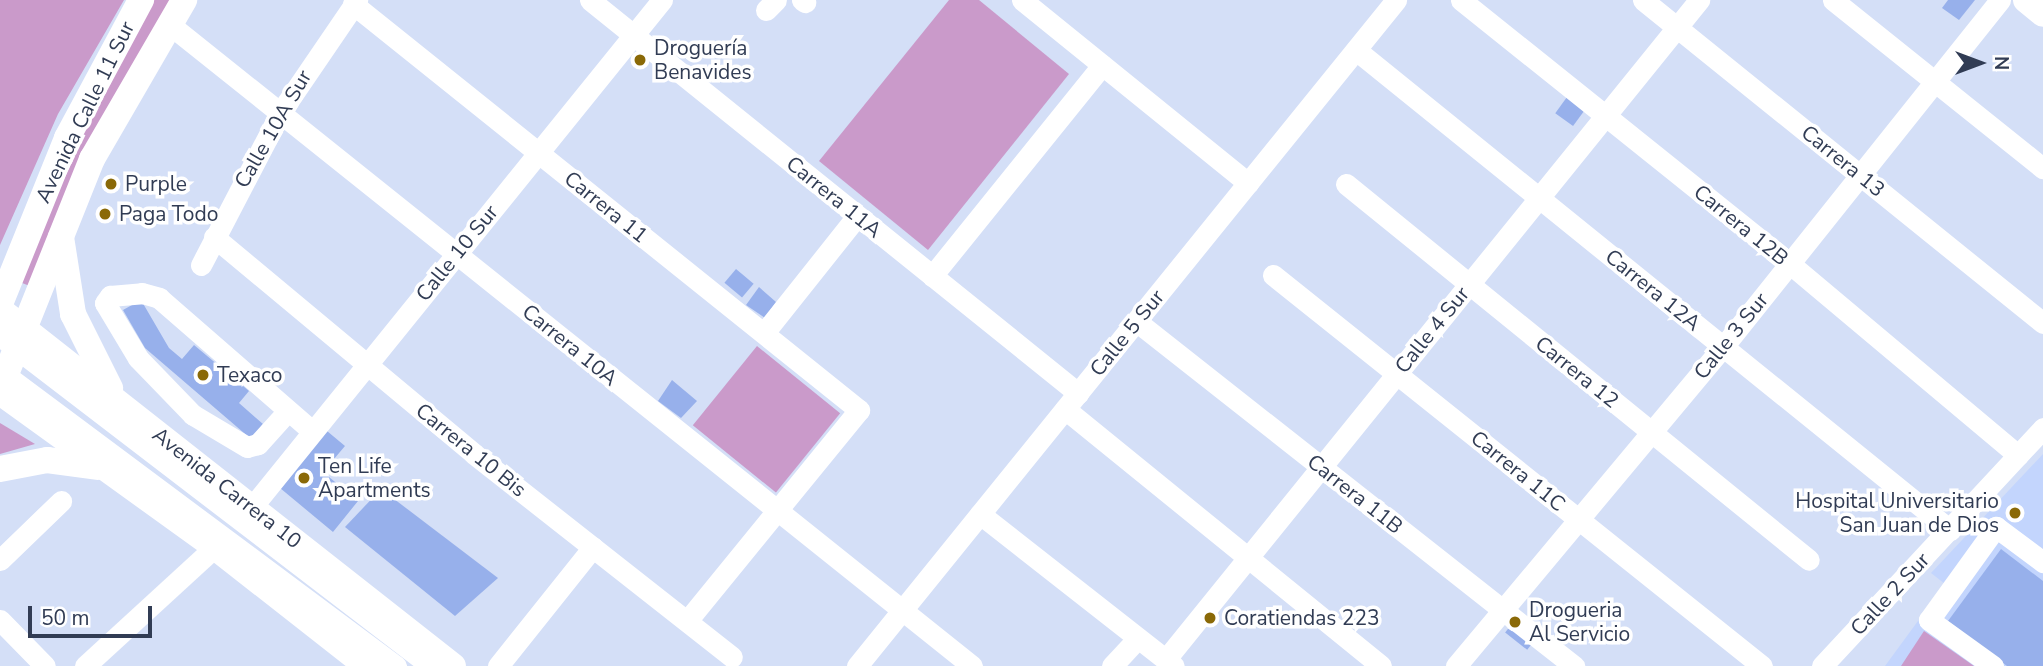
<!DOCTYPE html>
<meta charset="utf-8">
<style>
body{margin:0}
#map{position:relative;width:2043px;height:666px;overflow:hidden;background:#d4dff7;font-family:"Nunito Sans",sans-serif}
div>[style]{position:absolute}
.built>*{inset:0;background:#c3d5fd}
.green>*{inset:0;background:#ca9aca;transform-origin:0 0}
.building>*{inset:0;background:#97b0eb;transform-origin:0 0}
.minor>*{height:21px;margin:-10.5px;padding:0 10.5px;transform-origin:10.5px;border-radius:10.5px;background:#fff}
.major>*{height:26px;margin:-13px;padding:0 13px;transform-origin:13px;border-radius:13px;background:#fff}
.dots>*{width:19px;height:19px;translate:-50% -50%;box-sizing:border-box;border:4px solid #fff;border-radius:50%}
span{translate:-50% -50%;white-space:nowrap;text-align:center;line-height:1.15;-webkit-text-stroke:7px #fff;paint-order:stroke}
.poi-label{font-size:21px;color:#313c54}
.left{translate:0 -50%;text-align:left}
.right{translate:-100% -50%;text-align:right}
.street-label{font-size:21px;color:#313c54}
.north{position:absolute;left:1945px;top:28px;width:70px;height:70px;-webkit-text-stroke:5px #fff;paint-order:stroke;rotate:90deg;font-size:19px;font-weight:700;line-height:28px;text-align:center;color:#313c54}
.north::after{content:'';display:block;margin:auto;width:24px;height:32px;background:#313c54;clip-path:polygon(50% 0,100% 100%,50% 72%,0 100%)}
.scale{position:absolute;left:28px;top:606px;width:124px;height:32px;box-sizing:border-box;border:4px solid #313c54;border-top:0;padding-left:9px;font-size:21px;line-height:24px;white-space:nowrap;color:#313c54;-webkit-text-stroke:5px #fff;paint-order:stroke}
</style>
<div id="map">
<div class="built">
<i style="clip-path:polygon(2043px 454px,2043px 666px,1885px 666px,1945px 584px,1931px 573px)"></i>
</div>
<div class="green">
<i style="clip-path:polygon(0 0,124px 0,58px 114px,0 245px)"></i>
<i style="clip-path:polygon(150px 0,174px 0,30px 286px,22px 283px,48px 200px)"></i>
<i style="clip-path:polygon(949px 0,979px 0,1069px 74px,928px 250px,819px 161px)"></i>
<i style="left:757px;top:346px;width:107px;height:102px;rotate:39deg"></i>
<i style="clip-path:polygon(0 423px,35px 444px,0 454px)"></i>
<i style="clip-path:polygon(1924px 631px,1974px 666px,1901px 666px)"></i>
</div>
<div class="building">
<i style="clip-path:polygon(1948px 0,1975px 0,1959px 20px,1942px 8px)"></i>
<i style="left:1567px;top:97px;width:22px;height:20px;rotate:36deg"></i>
<i style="left:736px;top:269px;width:23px;height:18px;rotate:40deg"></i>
<i style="clip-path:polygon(759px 287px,776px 302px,765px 318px,746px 305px)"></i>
<i style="clip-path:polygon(141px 300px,169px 348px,182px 359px,194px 345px,249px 391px,239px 403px,263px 424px,251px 439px,145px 348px,123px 310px)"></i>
<i style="clip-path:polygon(672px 380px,697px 401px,681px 418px,658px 401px)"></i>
<i style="clip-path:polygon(321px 426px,345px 446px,323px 472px,358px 501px,333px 532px,274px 483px)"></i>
<i style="clip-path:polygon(381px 489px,498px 578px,455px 616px,345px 527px)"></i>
<i style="clip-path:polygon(2001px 549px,2043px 581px,2043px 666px,2007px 666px,1948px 621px)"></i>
<i style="left:1515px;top:620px;width:28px;height:16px;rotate:38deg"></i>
</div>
<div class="minor">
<i style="left:590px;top:0;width:627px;rotate:38.85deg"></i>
<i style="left:802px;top:0;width:4px;rotate:34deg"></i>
<i style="left:1022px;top:0;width:291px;rotate:39deg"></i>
<i style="left:1461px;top:0;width:420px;rotate:38.7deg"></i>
<i style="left:1789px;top:263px;width:299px;rotate:40deg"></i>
<i style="left:1643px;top:0;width:514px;rotate:38.92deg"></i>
<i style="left:1833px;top:0;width:269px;rotate:38.7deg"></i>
<i style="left:353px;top:4px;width:649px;rotate:38.74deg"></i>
<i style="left:859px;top:410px;width:272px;rotate:129.2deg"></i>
<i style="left:766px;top:10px;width:14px;rotate:-45deg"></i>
<i style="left:169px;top:24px;width:1028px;rotate:38.64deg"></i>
<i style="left:1356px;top:50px;width:764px;rotate:38.94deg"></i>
<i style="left:1346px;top:184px;width:596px;rotate:39.08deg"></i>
<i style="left:214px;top:237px;width:339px;rotate:39.8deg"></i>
<i style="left:474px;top:454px;width:328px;rotate:38.2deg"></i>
<i style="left:201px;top:265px;width:171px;rotate:-62.5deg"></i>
<i style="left:280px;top:113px;width:137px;rotate:-55.7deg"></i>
<i style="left:1273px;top:275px;width:626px;rotate:38.65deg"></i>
<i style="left:932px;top:276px;width:271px;rotate:-51.1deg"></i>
<i style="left:1136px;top:321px;width:558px;rotate:38.23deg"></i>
<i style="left:764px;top:333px;width:149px;rotate:-51.5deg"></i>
<i style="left:0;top:336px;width:543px;rotate:37.44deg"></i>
<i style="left:0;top:371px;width:494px;rotate:36.7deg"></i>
<i style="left:1065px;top:409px;width:407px;rotate:39.1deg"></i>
<i style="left:286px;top:413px;width:42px;rotate:132.1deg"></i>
<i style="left:258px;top:444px;width:11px;rotate:165deg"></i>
<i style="left:247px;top:447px;width:63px;rotate:-149.3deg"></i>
<i style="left:193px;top:415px;width:79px;rotate:-134deg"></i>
<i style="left:138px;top:358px;width:64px;rotate:-121deg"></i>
<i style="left:105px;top:303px;width:9px;rotate:-54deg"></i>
<i style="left:110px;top:296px;width:32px;rotate:-5deg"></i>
<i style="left:142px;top:293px;width:18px;rotate:16deg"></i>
<i style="left:159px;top:298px;width:203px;rotate:41deg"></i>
<i style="left:252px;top:507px;width:652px;rotate:-51.04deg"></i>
<i style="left:980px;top:514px;width:246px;rotate:38.1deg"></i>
<i style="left:0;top:560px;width:85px;rotate:-44deg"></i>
<i style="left:0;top:620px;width:64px;rotate:45.6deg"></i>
<i style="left:1166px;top:659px;width:848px;rotate:-51.03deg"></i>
<i style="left:85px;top:666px;width:176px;rotate:-42.5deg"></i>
<i style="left:498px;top:666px;width:152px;rotate:-51.4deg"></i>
<i style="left:857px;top:666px;width:857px;rotate:-51.02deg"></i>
<i style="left:1112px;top:666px;width:38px;rotate:-47deg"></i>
<i style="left:1456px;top:666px;width:416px;rotate:-50.1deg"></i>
<i style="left:1723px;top:347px;width:444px;rotate:-51.4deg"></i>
<i style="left:1822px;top:666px;width:325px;rotate:-47.1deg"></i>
<i style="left:1993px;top:666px;width:79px;rotate:-144.3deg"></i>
<i style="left:1929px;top:620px;width:115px;rotate:-54.2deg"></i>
<i style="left:1996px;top:527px;width:59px;rotate:36.7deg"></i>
</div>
<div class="major">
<i style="left:2026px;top:0;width:22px;rotate:39deg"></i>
<i style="left:61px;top:237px;width:78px;rotate:81.1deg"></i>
<i style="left:73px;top:314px;width:83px;rotate:63.4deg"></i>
<i style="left:0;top:304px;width:179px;rotate:-68deg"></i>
<i style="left:67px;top:138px;width:157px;rotate:-61.8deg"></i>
<i style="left:0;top:310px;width:576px;rotate:38.16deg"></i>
<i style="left:0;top:389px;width:248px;rotate:-68.2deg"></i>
<i style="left:92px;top:159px;width:184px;rotate:-59.9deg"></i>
<i style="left:0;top:392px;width:265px;rotate:35.8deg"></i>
<i style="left:215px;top:547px;width:193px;rotate:38.1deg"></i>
<i style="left:0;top:469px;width:48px;rotate:-10.8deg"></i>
<i style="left:47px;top:460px;width:51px;rotate:7.8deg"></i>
</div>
<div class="dots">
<i style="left:640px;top:60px;background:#8a6907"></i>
<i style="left:111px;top:184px;background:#8a6907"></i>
<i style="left:105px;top:214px;background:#8a6907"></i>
<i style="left:203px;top:375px;background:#8a6907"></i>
<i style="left:304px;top:478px;background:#8a6907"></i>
<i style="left:2015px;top:513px;background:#8a6907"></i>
<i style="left:1210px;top:618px;background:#8a6907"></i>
<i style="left:1515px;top:622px;background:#8a6907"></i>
</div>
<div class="poi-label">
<span class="left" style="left:654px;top:60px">Droguería<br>Benavides</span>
<span class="left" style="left:125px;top:184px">Purple</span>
<span class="left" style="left:119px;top:214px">Paga Todo</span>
<span class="left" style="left:217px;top:375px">Texaco</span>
<span class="left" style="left:318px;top:478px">Ten Life<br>Apartments</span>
<span class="right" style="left:1999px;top:513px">Hospital Universitario<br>San Juan de Dios</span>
<span class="left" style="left:1529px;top:622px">Drogueria<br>Al Servicio</span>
<span class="left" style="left:1224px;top:618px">Coratiendas 223</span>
</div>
<div class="street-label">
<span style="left:85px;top:112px;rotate:-64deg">Avenida Calle 11 Sur</span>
<span style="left:273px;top:129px;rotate:-60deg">Calle 10A Sur</span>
<span style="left:1843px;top:161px;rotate:39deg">Carrera 13</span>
<span style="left:834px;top:197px;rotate:39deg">Carrera 11A</span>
<span style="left:606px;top:207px;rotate:39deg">Carrera 11</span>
<span style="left:1741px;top:225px;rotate:39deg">Carrera 12B</span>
<span style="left:457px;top:253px;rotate:-51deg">Calle 10 Sur</span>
<span style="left:1653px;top:290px;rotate:39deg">Carrera 12A</span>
<span style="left:1432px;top:330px;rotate:-51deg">Calle 4 Sur</span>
<span style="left:1127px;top:333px;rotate:-51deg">Calle 5 Sur</span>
<span style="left:1731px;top:336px;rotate:-51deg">Calle 3 Sur</span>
<span style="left:570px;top:345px;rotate:39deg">Carrera 10A</span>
<span style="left:1577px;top:372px;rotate:39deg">Carrera 12</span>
<span style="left:471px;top:450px;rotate:39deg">Carrera 10 Bis</span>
<span style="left:1518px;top:471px;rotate:39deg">Carrera 11C</span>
<span style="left:227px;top:488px;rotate:38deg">Avenida Carrera 10</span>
<span style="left:1355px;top:494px;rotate:38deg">Carrera 11B</span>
<span style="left:1890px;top:594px;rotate:-47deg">Calle 2 Sur</span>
</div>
<div class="north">N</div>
<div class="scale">50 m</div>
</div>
